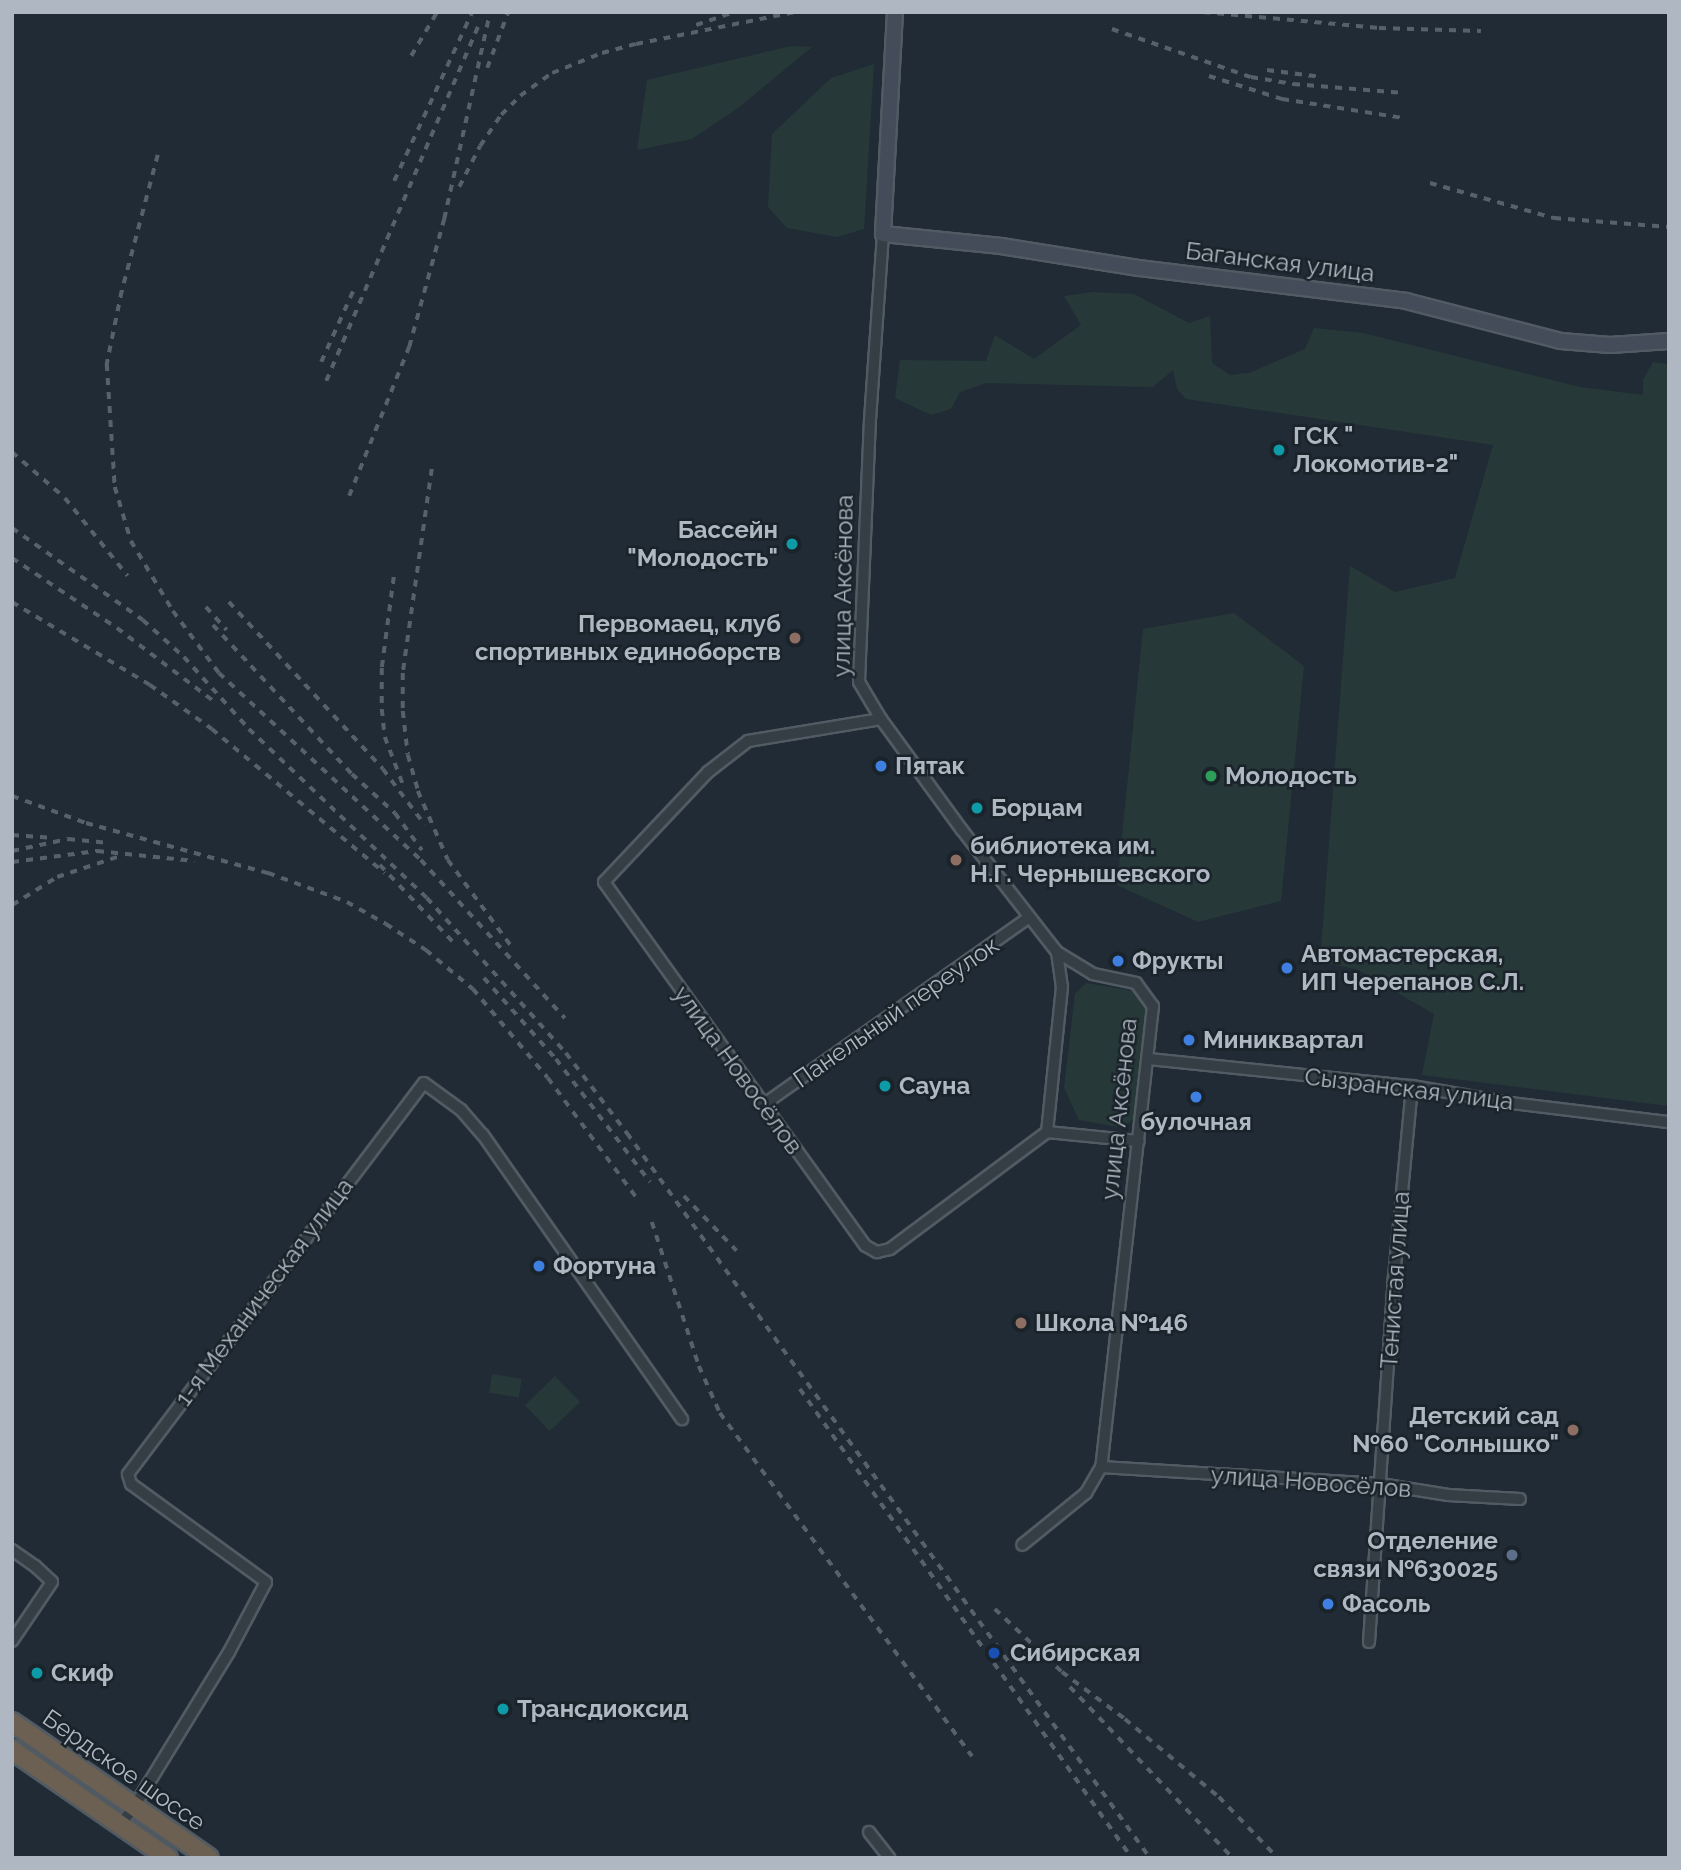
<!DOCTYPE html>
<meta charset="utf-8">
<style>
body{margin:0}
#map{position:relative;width:1681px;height:1870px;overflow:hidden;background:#212b35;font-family:Raleway,sans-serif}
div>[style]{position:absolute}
.green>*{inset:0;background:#263938;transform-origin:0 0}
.roads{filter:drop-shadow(2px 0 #525b63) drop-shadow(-2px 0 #525b63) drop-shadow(0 2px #525b63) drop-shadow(0 -2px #525b63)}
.street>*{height:10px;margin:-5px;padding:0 5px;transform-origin:5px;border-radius:5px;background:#353d45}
.secondary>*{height:14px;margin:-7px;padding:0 7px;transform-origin:7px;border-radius:7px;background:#434c58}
.highway>*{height:18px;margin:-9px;padding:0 9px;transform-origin:9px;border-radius:9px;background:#6b6052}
.rail>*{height:3.5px;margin-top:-1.75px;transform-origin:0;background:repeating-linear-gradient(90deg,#57616c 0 7px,transparent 0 14px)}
.dots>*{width:19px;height:19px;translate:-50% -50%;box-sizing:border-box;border:4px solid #1a222a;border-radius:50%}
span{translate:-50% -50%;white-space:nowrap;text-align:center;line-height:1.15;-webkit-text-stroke:5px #1a222a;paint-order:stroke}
.street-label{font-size:24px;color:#afb8c2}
.poi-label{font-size:24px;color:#afb8c2;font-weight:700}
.left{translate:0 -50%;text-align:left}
.right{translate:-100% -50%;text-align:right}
.frame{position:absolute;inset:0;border:14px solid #afb8c2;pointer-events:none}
</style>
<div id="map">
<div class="green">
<i style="clip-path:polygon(791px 46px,812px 47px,738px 108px,692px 139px,637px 150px,647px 80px)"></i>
<i style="clip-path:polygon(874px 64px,864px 229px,837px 237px,787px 228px,768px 207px,772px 134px,831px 78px)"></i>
<i style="clip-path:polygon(1093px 292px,1134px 294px,1189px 323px,1210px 316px,1212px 363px,1230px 375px,1249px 373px,1305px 349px,1314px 328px,1363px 333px,1580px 387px,1643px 395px,1643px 380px,1653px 362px,1669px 364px,1669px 1106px,1422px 1075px,1434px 1014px,1356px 969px,1320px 962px,1350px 566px,1395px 592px,1455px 578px,1493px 445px,1186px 399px,1177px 389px,1173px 370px,1153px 387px,987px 383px,960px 392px,951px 409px,931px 415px,895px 398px,900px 360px,986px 361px,995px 335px,1034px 359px,1081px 325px,1064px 296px)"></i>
<i style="clip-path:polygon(1234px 613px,1304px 666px,1281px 901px,1198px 922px,1117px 885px,1143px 629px)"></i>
<i style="clip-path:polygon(1086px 983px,1134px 991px,1146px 1010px,1135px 1118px,1123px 1128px,1079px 1120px,1064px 1088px,1075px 994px)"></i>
<i style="left:492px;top:1374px;width:30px;height:19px;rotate:9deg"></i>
<i style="left:555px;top:1376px;width:36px;height:42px;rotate:46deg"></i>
</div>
<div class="roads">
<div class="street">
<i style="left:883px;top:234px;width:185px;rotate:94deg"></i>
<i style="left:870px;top:419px;width:263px;rotate:92.4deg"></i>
<i style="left:859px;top:682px;width:43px;rotate:59.3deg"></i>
<i style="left:881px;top:719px;width:137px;rotate:53.9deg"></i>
<i style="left:962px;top:830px;width:155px;rotate:52.1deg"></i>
<i style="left:1057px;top:952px;width:42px;rotate:31.4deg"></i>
<i style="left:1093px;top:974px;width:44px;rotate:11.8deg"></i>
<i style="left:1136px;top:983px;width:29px;rotate:54deg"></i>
<i style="left:1153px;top:1006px;width:464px;rotate:96.4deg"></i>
<i style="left:1101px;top:1467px;width:30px;rotate:120deg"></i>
<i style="left:1086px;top:1493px;width:82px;rotate:140.9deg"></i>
<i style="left:881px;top:719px;width:135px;rotate:170.6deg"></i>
<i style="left:748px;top:741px;width:51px;rotate:142.2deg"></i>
<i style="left:708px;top:772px;width:151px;rotate:133.4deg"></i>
<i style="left:604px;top:882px;width:448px;rotate:54.3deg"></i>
<i style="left:866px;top:1246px;width:13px;rotate:29deg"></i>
<i style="left:877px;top:1252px;width:13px;rotate:-13deg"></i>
<i style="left:890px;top:1249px;width:196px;rotate:-36.7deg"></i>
<i style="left:1057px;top:952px;width:35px;rotate:82deg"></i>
<i style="left:1062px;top:987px;width:146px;rotate:95.9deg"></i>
<i style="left:1047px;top:1132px;width:92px;rotate:5.6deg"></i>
<i style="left:1149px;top:1059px;width:264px;rotate:5.9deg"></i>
<i style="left:1412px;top:1086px;width:100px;rotate:9.7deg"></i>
<i style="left:1511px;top:1103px;width:159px;rotate:6.9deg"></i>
<i style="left:763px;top:1105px;width:324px;rotate:-35.2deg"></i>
<i style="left:1101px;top:1467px;width:280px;rotate:3.5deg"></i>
<i style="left:1380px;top:1484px;width:69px;rotate:9.2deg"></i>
<i style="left:1448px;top:1495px;width:72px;rotate:3.2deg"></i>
<i style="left:12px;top:1550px;width:28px;rotate:35deg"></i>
<i style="left:35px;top:1566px;width:23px;rotate:43deg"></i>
<i style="left:52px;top:1582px;width:71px;rotate:124.1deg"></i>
<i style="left:1369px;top:1642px;width:366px;rotate:-86.1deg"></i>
<i style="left:1394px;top:1277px;width:192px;rotate:-84.6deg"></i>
<i style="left:120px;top:1825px;width:23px;rotate:-52deg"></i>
<i style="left:134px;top:1807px;width:182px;rotate:-58.5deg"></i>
<i style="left:229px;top:1652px;width:79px;rotate:-62.1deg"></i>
<i style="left:266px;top:1582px;width:167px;rotate:-144deg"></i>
<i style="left:131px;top:1484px;width:10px;rotate:-107deg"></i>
<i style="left:128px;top:1474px;width:490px;rotate:-52.9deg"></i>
<i style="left:424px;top:1083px;width:46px;rotate:36.1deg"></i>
<i style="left:461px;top:1110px;width:33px;rotate:49deg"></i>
<i style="left:483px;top:1135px;width:347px;rotate:55deg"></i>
<i style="left:869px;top:1832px;width:33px;rotate:52deg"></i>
</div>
<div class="secondary">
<i style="left:895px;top:12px;width:222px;rotate:93.1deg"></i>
<i style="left:883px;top:234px;width:119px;rotate:5.8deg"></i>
<i style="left:1001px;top:246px;width:140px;rotate:9.1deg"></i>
<i style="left:1139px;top:268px;width:269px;rotate:7deg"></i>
<i style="left:1406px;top:301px;width:160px;rotate:14.5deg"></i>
<i style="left:1561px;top:341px;width:49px;rotate:4.7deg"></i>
<i style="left:1610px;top:345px;width:59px;rotate:-3.9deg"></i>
</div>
<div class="highway">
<i style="left:12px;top:1722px;width:239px;rotate:34.6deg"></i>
<i style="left:12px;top:1750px;width:190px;rotate:34.7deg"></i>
</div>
</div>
<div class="rail">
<i style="left:1203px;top:12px;width:177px;rotate:5.2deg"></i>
<i style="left:1379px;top:28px;width:102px;rotate:1.7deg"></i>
<i style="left:696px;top:25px;width:39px;rotate:-19deg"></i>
<i style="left:1112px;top:29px;width:147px;rotate:19.1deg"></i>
<i style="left:1251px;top:77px;width:43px;rotate:9.5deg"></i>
<i style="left:1293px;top:84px;width:111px;rotate:4.6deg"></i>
<i style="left:411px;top:56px;width:51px;rotate:-59.4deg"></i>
<i style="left:487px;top:68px;width:60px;rotate:-69.4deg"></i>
<i style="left:1267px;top:70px;width:55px;rotate:7.3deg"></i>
<i style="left:1209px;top:76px;width:77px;rotate:17.5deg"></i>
<i style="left:1282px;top:99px;width:122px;rotate:8.9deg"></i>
<i style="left:158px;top:155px;width:141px;rotate:104.8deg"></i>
<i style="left:122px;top:291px;width:75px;rotate:101.6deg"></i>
<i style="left:107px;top:364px;width:123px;rotate:86.3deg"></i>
<i style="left:115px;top:487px;width:56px;rotate:73.5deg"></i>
<i style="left:131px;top:541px;width:82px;rotate:59deg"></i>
<i style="left:173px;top:611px;width:77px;rotate:53.4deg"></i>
<i style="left:219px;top:673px;width:275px;rotate:42.8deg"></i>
<i style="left:421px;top:860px;width:214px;rotate:47.7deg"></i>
<i style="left:394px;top:181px;width:186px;rotate:-65.2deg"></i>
<i style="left:1430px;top:183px;width:129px;rotate:15.8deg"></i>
<i style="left:1554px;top:218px;width:115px;rotate:4.5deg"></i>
<i style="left:459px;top:187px;width:46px;rotate:-62.9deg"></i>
<i style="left:480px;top:146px;width:37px;rotate:-56deg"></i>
<i style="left:501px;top:115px;width:27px;rotate:-45deg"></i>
<i style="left:520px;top:96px;width:39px;rotate:-36deg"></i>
<i style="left:552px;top:73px;width:54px;rotate:-21.8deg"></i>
<i style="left:602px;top:53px;width:35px;rotate:-15deg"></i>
<i style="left:636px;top:44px;width:161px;rotate:-11.4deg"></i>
<i style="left:321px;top:362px;width:80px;rotate:-65.7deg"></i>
<i style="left:326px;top:381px;width:392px;rotate:-66.8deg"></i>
<i style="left:12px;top:452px;width:70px;rotate:41deg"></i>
<i style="left:65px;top:498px;width:100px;rotate:51.1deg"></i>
<i style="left:432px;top:469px;width:206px;rotate:98.1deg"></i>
<i style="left:403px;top:673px;width:38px;rotate:90deg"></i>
<i style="left:403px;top:711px;width:44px;rotate:83.5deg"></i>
<i style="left:408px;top:755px;width:37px;rotate:74deg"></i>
<i style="left:418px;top:791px;width:75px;rotate:66.5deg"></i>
<i style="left:448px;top:860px;width:112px;rotate:53.7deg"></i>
<i style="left:349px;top:496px;width:161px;rotate:-68.1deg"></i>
<i style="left:409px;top:347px;width:133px;rotate:-74.7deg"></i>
<i style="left:444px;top:219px;width:212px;rotate:-77.5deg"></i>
<i style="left:12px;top:528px;width:160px;rotate:35.1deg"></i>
<i style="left:143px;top:620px;width:55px;rotate:42.1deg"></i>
<i style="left:184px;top:657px;width:97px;rotate:47.9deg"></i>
<i style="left:249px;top:729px;width:245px;rotate:43.5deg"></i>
<i style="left:427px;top:898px;width:208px;rotate:48.1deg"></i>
<i style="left:566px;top:1053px;width:101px;rotate:52.7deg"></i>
<i style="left:627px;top:1133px;width:894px;rotate:54.19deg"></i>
<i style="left:12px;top:558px;width:126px;rotate:33.7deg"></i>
<i style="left:117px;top:628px;width:124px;rotate:37.1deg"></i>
<i style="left:394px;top:577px;width:92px;rotate:97.5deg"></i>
<i style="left:382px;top:668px;width:41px;rotate:90deg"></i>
<i style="left:382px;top:709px;width:28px;rotate:84deg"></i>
<i style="left:385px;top:737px;width:53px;rotate:69.2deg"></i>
<i style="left:12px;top:602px;width:161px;rotate:31deg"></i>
<i style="left:150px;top:685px;width:76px;rotate:35.4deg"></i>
<i style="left:212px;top:729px;width:225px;rotate:39.8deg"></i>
<i style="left:229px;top:602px;width:227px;rotate:47.3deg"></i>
<i style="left:383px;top:769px;width:70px;rotate:53.1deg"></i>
<i style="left:206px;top:607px;width:31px;rotate:48deg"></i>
<i style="left:213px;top:625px;width:204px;rotate:47deg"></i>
<i style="left:352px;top:774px;width:58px;rotate:42.2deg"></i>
<i style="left:395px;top:813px;width:46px;rotate:53.9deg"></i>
<i style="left:12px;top:796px;width:79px;rotate:20deg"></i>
<i style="left:86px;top:823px;width:189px;rotate:15.4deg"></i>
<i style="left:268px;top:873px;width:84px;rotate:20.2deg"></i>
<i style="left:347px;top:902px;width:45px;rotate:29.4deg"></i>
<i style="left:386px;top:924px;width:48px;rotate:33deg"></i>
<i style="left:426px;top:950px;width:61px;rotate:39.7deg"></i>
<i style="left:473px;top:989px;width:116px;rotate:49.9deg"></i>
<i style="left:548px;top:1078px;width:153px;rotate:53.5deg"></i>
<i style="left:12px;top:835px;width:39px;rotate:4deg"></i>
<i style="left:12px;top:851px;width:57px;rotate:-12.1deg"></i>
<i style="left:68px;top:839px;width:41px;rotate:5.6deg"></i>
<i style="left:12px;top:862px;width:86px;rotate:-7.4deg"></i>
<i style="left:97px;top:851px;width:98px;rotate:5.9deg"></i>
<i style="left:380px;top:865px;width:112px;rotate:46.5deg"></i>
<i style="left:12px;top:905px;width:53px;rotate:-31.9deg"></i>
<i style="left:57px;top:877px;width:66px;rotate:-18.4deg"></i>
<i style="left:484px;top:978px;width:108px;rotate:48.4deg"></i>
<i style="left:556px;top:1059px;width:155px;rotate:52.6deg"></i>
<i style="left:684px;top:1196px;width:76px;rotate:46.1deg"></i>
<i style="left:652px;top:1222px;width:151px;rotate:71.9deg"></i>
<i style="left:699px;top:1366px;width:51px;rotate:65.9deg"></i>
<i style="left:720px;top:1413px;width:426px;rotate:53.7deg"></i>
<i style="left:800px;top:1389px;width:575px;rotate:54.71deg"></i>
<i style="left:995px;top:1609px;width:92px;rotate:43.2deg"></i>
<i style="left:1062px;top:1672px;width:79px;rotate:36.7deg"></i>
<i style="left:1125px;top:1719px;width:122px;rotate:39.7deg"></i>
<i style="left:1219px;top:1797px;width:85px;rotate:46deg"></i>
<i style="left:1070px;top:1687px;width:236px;rotate:46.4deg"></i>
</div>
<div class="dots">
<i style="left:1279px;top:450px;background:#0f9aa8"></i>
<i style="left:792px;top:544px;background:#0f9aa8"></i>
<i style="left:795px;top:638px;background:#8d6e63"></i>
<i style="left:881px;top:766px;background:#3f7fe0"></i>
<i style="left:1211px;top:776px;background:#2e9e5b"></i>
<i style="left:977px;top:808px;background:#0f9aa8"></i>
<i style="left:956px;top:860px;background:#8d6e63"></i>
<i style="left:1118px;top:961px;background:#3f7fe0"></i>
<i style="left:1287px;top:968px;background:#3f7fe0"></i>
<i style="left:1189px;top:1040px;background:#3f7fe0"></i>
<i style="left:885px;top:1086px;background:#0f9aa8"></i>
<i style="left:1196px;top:1097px;background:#3f7fe0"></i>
<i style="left:539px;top:1266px;background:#3f7fe0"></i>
<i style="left:1021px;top:1323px;background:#8d6e63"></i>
<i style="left:1573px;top:1430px;background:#8d6e63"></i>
<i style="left:1512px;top:1555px;background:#5c6f8a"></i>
<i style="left:1328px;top:1604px;background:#3f7fe0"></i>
<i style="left:994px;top:1653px;background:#1a4fb4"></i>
<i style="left:37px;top:1673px;background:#0f9aa8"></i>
<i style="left:503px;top:1709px;background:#0f9aa8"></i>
</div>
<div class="street-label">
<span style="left:1280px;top:262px;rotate:7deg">Баганская улица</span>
<span style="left:843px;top:586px;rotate:-89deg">улица Аксёнова</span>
<span style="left:896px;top:1012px;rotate:-35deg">Панельный переулок</span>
<span style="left:738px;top:1070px;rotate:54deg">улица Новосёлов</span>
<span style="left:1409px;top:1089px;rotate:7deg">Сызранская улица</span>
<span style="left:1119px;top:1109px;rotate:-84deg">улица Аксёнова</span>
<span style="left:1395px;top:1280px;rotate:-86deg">Тенистая улица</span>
<span style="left:264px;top:1292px;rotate:-53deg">1-я Механическая улица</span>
<span style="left:1311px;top:1482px;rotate:4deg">улица Новосёлов</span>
<span style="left:124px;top:1770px;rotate:35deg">Бердское шоссе</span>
</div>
<div class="poi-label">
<span class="left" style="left:1293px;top:450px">ГСК "<br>Локомотив-2"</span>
<span class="right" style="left:778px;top:544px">Бассейн<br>"Молодость"</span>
<span class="right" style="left:781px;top:638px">Первомаец, клуб<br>спортивных единоборств</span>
<span class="left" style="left:895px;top:766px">Пятак</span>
<span class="left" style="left:1225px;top:776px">Молодость</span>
<span class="left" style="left:991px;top:808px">Борцам</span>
<span class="left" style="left:970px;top:860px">библиотека им.<br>Н.Г. Чернышевского</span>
<span class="left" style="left:1301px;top:968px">Автомастерская,<br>ИП Черепанов С.Л.</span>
<span class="left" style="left:1132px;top:961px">Фрукты</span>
<span class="left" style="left:1203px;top:1040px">Миниквартал</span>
<span class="left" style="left:899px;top:1086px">Сауна</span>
<span style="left:1196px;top:1122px">булочная</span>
<span class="left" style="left:553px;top:1266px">Фортуна</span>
<span class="left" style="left:1035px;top:1323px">Школа №146</span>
<span class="right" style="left:1559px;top:1430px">Детский сад<br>№60 "Солнышко"</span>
<span class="right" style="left:1498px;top:1555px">Отделение<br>связи №630025</span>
<span class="left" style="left:1342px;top:1604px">Фасоль</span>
<span class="left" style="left:1010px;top:1653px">Сибирская</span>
<span class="left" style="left:51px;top:1673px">Скиф</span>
<span class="left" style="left:517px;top:1709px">Трансдиоксид</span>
</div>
<div class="frame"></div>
</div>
